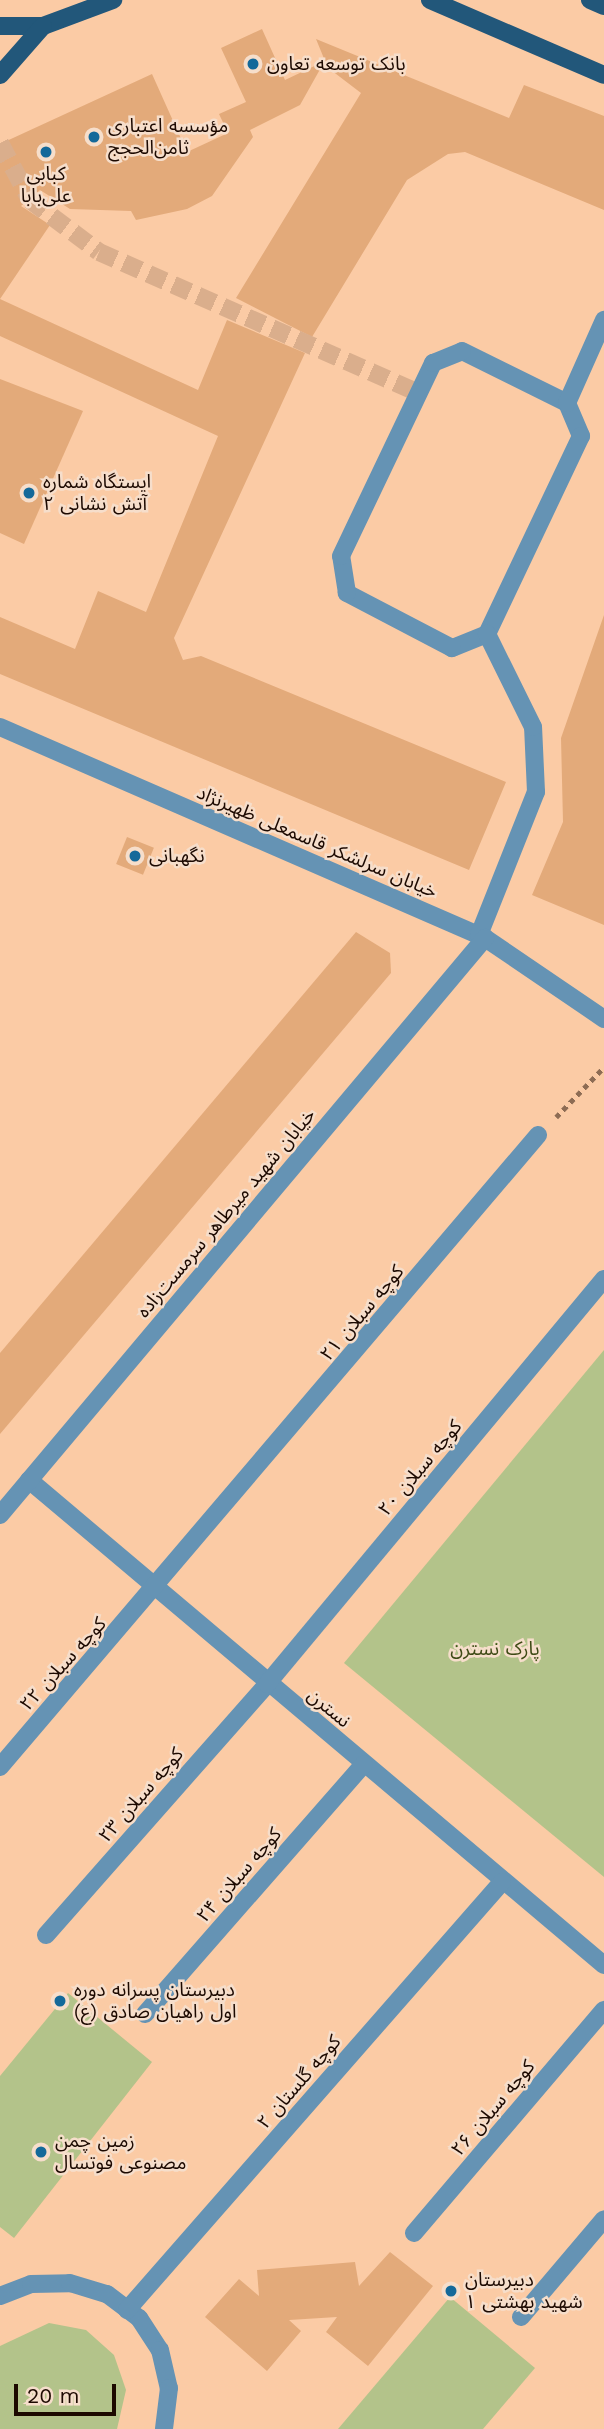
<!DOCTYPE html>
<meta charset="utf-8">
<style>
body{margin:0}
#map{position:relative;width:604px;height:2429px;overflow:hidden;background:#fbcba5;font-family:"Work Sans","Noto Sans Arabic",sans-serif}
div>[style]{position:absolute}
.green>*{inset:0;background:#b3c38a}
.building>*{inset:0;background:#e3aa7a;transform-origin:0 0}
.minor-tunnel>*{height:18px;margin-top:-9px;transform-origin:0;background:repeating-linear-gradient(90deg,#daae8c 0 18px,transparent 0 27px)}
.path>*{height:4.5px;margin-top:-2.25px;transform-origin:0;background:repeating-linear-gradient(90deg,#8d6c54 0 5px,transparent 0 10px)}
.minor>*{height:18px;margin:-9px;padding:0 9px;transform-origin:9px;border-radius:9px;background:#6593b4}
.major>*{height:18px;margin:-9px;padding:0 9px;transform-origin:9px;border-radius:9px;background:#22577a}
.dots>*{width:19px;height:19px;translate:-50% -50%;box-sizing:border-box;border:4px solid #f6decb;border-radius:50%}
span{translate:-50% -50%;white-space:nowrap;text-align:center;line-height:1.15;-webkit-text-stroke:5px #f6decb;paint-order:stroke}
.poi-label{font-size:19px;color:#1c0900}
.left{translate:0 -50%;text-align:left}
.street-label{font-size:19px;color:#1c0900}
.park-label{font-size:19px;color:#3e4a15}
.scale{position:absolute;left:14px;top:2384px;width:102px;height:32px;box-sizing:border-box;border:4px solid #1c0900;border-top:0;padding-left:9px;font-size:21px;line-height:24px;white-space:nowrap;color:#1c0900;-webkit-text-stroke:5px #f6decb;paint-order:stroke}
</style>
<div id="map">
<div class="green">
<i style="clip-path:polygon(604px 1350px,604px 1877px,344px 1663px)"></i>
<i style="clip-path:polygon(68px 1993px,152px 2062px,14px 2238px,0 2227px,0 2076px)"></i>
<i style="clip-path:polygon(450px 2297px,535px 2368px,483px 2429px,338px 2429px)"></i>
<i style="clip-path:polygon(49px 2323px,86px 2330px,114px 2355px,126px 2390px,117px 2429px,0 2429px,0 2346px)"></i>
</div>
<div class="building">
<i style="clip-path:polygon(262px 29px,285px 80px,325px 61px,316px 39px,509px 118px,524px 85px,604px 116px,604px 210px,465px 152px,448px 154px,407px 180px,312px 337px,236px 298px,361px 93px,323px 64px,300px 105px,250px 130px,253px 137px,212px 196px,187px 209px,136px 220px,131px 211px,70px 209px,40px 190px,21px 206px,50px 225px,0 299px,198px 390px,227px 320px,305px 353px,174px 638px,183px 660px,201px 656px,506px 782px,469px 870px,0 674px,0 617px,75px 649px,98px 591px,146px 612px,218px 436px,0 336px,0 144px,152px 74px,187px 152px,228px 133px,219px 114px,246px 102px,221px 48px)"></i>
<i style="clip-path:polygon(0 379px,83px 411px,24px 544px,0 533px)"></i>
<i style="clip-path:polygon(604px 615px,604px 925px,532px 895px,563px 822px,561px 738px)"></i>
<i style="left:127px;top:837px;width:29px;height:29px;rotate:22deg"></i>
<i style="clip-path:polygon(356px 932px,390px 953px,391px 973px,0 1434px,0 1353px)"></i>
<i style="clip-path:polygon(390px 2252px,433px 2286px,368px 2366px,326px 2332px,337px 2317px,289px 2320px,301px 2331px,267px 2371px,205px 2317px,239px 2279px,259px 2296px,257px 2270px,355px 2262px,359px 2286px)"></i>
</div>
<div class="minor-tunnel">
<i style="left:0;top:143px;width:64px;rotate:62.2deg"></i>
<i style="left:30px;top:200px;width:86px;rotate:37deg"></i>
<i style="left:99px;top:252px;width:347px;rotate:23.8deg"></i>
</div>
<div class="path">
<i style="left:556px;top:1117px;width:69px;rotate:-46.2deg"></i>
</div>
<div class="minor">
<i style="left:462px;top:351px;width:117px;rotate:26.3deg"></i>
<i style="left:567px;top:403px;width:36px;rotate:67deg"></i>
<i style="left:581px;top:436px;width:219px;rotate:115.4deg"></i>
<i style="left:487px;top:634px;width:38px;rotate:158deg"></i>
<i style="left:452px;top:648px;width:119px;rotate:-152.4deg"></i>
<i style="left:347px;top:593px;width:37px;rotate:-99deg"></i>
<i style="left:341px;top:556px;width:214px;rotate:-64.5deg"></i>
<i style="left:433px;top:363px;width:31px;rotate:-22deg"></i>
<i style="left:567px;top:403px;width:91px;rotate:-66deg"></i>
<i style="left:0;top:727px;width:529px;rotate:23.51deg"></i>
<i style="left:485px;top:938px;width:144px;rotate:34.2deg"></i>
<i style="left:479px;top:935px;width:154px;rotate:-68.3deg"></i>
<i style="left:536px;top:792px;width:65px;rotate:-92.6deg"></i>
<i style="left:533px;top:727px;width:104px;rotate:-116.3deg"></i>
<i style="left:29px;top:1480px;width:752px;rotate:40.15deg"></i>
<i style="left:0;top:1515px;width:754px;rotate:-49.95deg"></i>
<i style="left:0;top:1767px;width:830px;rotate:-49.59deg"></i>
<i style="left:46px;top:1935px;width:334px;rotate:-48.6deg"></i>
<i style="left:267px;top:1684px;width:527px;rotate:-50.24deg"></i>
<i style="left:145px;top:2014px;width:332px;rotate:-48.8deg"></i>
<i style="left:414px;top:2233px;width:293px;rotate:-49.6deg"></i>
<i style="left:0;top:2296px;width:33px;rotate:-21deg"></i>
<i style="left:31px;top:2284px;width:39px;rotate:-1deg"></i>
<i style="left:70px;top:2283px;width:39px;rotate:17deg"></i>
<i style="left:107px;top:2294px;width:40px;rotate:37deg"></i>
<i style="left:139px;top:2318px;width:38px;rotate:57deg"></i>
<i style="left:160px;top:2350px;width:39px;rotate:77deg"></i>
<i style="left:169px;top:2388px;width:41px;rotate:97deg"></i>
<i style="left:127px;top:2310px;width:569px;rotate:-48.78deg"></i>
<i style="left:521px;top:2317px;width:128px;rotate:-49.7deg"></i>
</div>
<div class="major">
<i style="left:430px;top:0;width:189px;rotate:23.3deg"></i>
<i style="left:590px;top:0;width:15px;rotate:23deg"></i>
<i style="left:0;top:26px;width:43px"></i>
<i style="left:43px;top:26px;width:75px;rotate:-20.4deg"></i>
<i style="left:0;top:75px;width:65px;rotate:-48.7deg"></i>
</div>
<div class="dots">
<i style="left:253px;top:64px;background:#14699a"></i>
<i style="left:94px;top:137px;background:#14699a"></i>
<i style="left:46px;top:152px;background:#14699a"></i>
<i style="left:29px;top:493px;background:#14699a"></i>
<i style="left:135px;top:856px;background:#14699a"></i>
<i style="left:60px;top:2001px;background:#14699a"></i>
<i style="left:41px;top:2152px;background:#14699a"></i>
<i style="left:451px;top:2291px;background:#14699a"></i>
</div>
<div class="poi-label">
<span class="left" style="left:267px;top:64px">بانک توسعه تعاون</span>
<span class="left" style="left:108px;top:137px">مؤسسه اعتباری<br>ثامن‌الحجج</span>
<span style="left:46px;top:185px">کبابی<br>علی‌بابا</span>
<span class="left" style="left:43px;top:493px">ایستگاه شماره<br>۲ آتش نشانی</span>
<span class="left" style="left:149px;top:856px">نگهبانی</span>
<span class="left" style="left:74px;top:2001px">دبیرستان پسرانه دوره<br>اول راهیان صادق (ع)</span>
<span class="left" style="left:55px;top:2152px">زمین چمن<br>مصنوعی فوتسال</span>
<span class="left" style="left:465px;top:2291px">دبیرستان<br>شهید بهشتی ۱</span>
</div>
<div class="street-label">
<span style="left:317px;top:842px;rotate:23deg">خیابان سرلشکر قاسمعلی ظهیرنژاد</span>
<span style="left:226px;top:1213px;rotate:-50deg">خیابان شهید میرطاهر سرمست‌زاده</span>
<span style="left:362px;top:1313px;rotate:-50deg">کوچه سبلان ۲۱</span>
<span style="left:420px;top:1468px;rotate:-50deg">کوچه سبلان ۲۰</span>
<span style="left:63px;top:1664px;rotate:-48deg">کوچه سبلان ۲۲</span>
<span style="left:329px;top:1708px;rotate:40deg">نسترن</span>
<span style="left:141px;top:1795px;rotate:-49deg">کوچه سبلان ۲۳</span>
<span style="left:239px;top:1875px;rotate:-49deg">کوچه سبلان ۲۴</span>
<span style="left:299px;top:2082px;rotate:-49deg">کوچه گلستان ۲</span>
<span style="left:493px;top:2108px;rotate:-50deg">کوچه سبلان ۲۶</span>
</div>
<div class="park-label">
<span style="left:495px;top:1649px">پارک نسترن</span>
</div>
<div class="scale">20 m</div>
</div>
